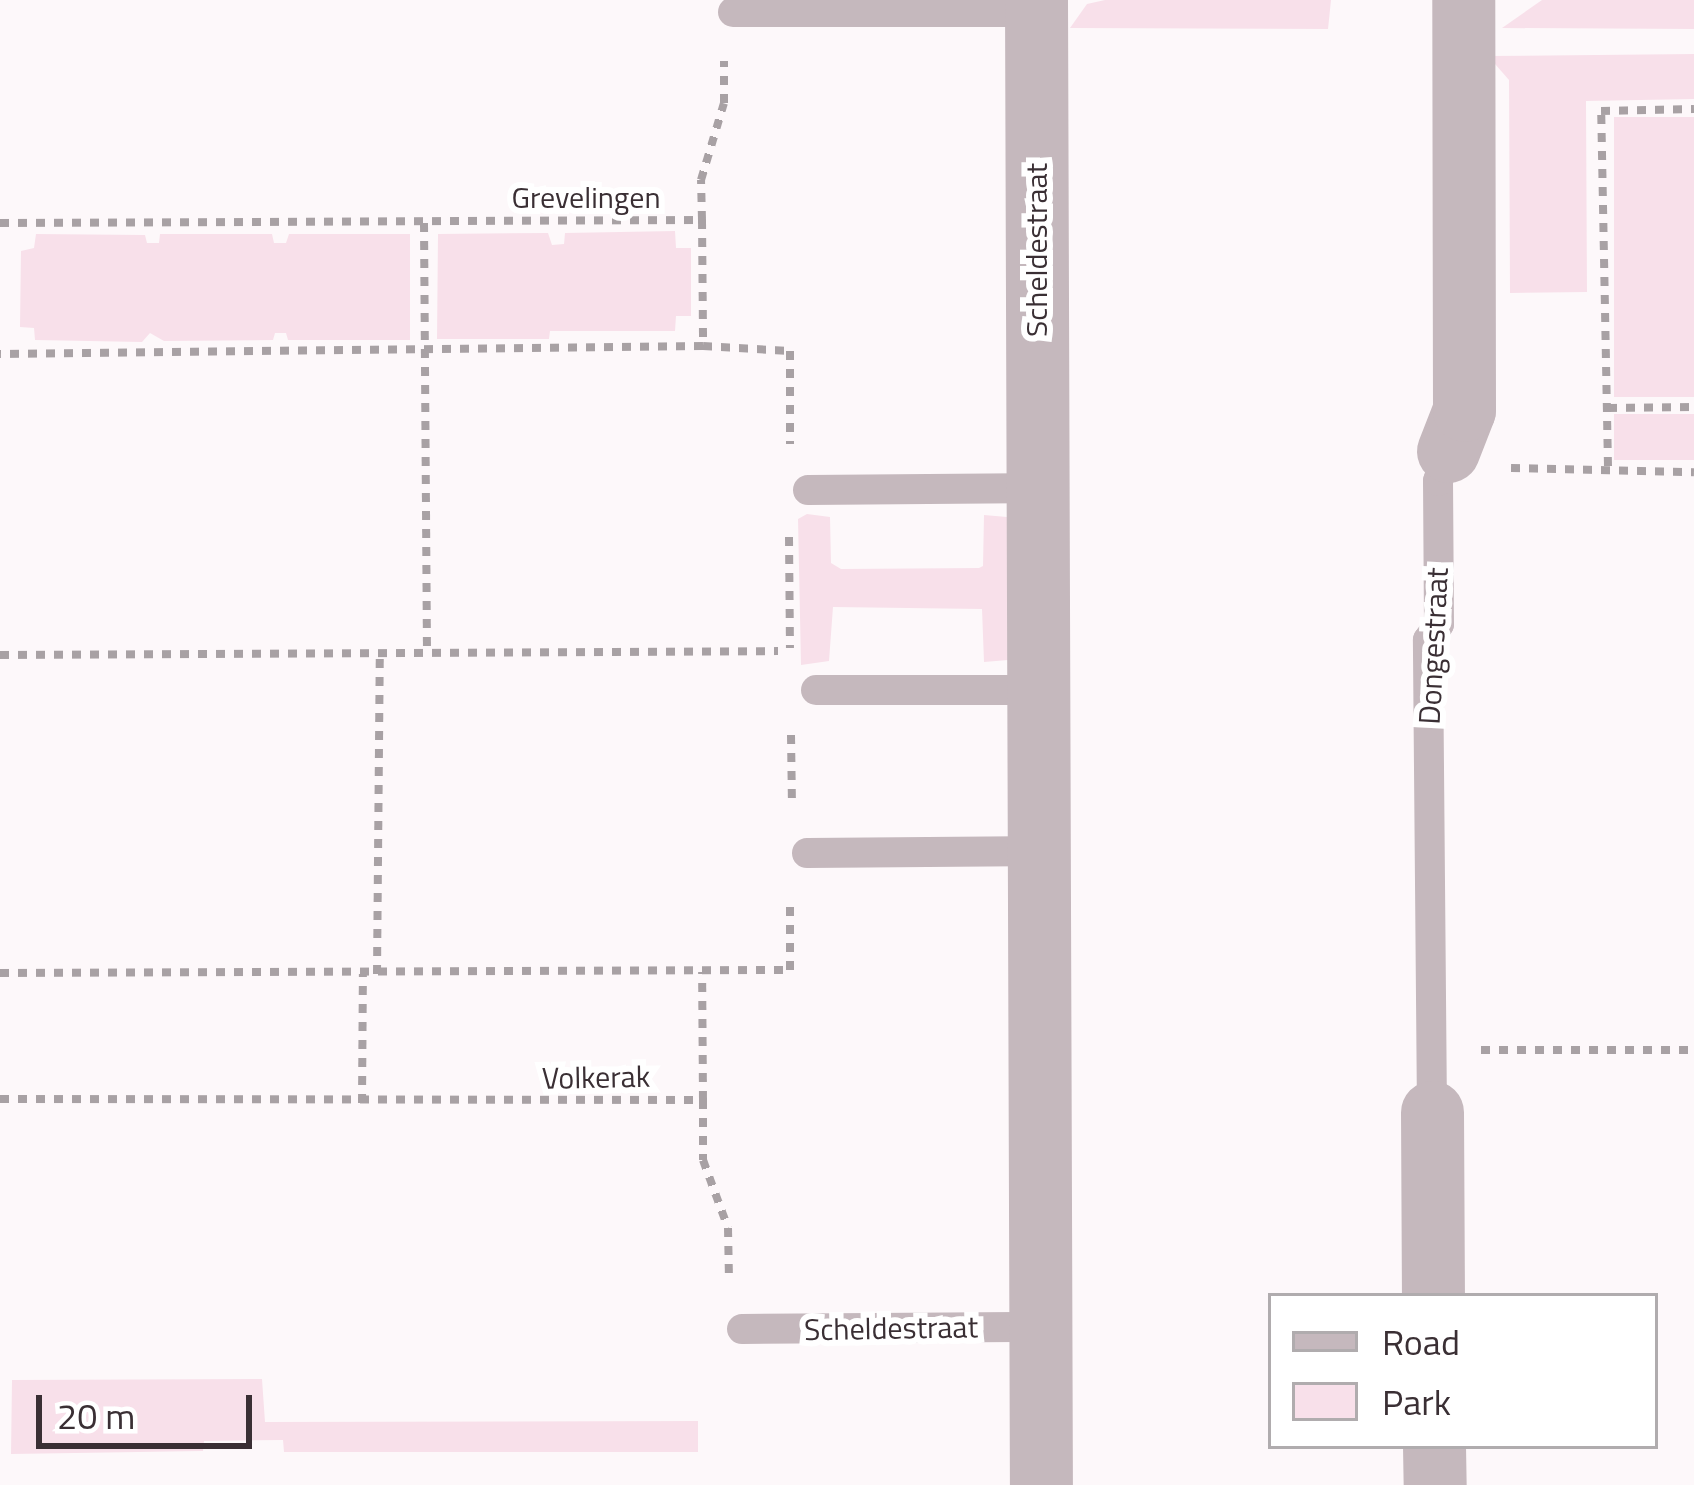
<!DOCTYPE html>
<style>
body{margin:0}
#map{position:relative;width:1694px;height:1485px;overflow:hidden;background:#fdf8fa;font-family:"Titillium Web",sans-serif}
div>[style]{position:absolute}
.green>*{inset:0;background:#f8e0ea;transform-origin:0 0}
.path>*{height:8px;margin-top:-4px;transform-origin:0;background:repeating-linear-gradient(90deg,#a8a1a4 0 9px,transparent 0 18px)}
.lane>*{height:30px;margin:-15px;padding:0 15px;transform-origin:15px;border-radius:15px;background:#c5b8bd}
.street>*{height:63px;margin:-31.5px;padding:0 31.5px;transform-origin:31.5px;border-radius:31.5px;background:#c5b8bd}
span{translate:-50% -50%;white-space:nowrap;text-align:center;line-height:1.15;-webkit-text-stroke:12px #fff;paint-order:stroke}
.street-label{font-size:30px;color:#3a2f34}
.legend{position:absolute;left:1268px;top:1293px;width:390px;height:156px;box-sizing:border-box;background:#fff;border:3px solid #b0acae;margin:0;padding:15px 21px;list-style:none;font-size:36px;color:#3a2f34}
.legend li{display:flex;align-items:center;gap:24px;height:60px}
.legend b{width:60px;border:3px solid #b0acae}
.scale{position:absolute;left:36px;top:1395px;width:216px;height:54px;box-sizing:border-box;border:6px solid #3a2f34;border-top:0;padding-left:15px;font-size:36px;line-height:42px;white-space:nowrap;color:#3a2f34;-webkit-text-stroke:9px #fff;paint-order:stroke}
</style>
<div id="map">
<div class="green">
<i style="clip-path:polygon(1105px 0,1331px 0,1328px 29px,1070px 28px,1087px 4px)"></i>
<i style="clip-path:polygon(1542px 0,1694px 0,1694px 29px,1502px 28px)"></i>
<i style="clip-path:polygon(1694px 54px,1694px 99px,1586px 101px,1587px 292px,1510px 293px,1509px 80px,1488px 56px)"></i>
<i style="left:1614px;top:117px;width:80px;height:280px"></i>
<i style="clip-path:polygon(675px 231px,676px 248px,691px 248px,691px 316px,676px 316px,675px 331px,550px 331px,549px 339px,437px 339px,438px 234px,548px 233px,552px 245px,564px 244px,565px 233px)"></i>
<i style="clip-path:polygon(36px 234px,145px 235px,147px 243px,159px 243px,160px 234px,272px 234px,274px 243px,286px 243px,289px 234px,410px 234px,410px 340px,288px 340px,286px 333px,275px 333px,273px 340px,164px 341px,150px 333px,142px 342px,35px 340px,34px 328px,20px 327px,21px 251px,34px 248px)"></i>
<i style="left:1614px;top:414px;width:80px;height:46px"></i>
<i style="clip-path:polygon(807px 514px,830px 517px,831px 563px,841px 569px,979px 568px,983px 566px,984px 515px,1007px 517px,1008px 660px,984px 662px,982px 609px,833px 607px,829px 661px,801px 665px,798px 519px)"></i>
<i style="clip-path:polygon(262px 1379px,265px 1422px,698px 1421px,698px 1452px,284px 1452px,283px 1440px,204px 1441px,203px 1451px,11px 1454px,12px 1380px)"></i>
</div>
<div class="path">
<i style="left:702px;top:220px;width:40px;rotate:-91.4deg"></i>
<i style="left:701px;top:180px;width:80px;rotate:-73.4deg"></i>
<i style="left:724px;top:103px;width:42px;rotate:-90deg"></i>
<i style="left:0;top:223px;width:702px;rotate:-0.24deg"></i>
<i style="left:702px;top:220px;width:126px;rotate:89.5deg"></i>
<i style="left:703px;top:346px;width:703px;rotate:179.35deg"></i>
<i style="left:424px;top:223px;width:430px;rotate:89.6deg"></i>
<i style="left:703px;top:346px;width:87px;rotate:3.3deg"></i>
<i style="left:790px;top:351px;width:93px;rotate:90deg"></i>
<i style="left:1608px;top:408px;width:86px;rotate:-0.7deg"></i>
<i style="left:1608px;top:466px;width:355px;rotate:-91.1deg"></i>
<i style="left:1601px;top:111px;width:93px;rotate:-1.2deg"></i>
<i style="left:1511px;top:468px;width:183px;rotate:1.3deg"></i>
<i style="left:789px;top:537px;width:111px;rotate:89.5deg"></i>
<i style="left:0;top:655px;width:778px;rotate:-0.29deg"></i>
<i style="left:791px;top:735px;width:69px;rotate:89.2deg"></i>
<i style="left:0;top:973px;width:790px;rotate:-0.22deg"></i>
<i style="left:790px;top:970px;width:67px;rotate:-90deg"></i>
<i style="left:377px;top:974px;width:321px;rotate:-89.5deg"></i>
<i style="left:1481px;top:1050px;width:213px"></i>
<i style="left:0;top:1099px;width:703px;rotate:0.08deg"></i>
<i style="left:703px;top:1100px;width:128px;rotate:-90.4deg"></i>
<i style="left:703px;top:1100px;width:60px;rotate:90deg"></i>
<i style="left:703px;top:1160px;width:72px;rotate:69.8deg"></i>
<i style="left:728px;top:1228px;width:52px;rotate:88.9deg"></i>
<i style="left:362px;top:1103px;width:129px;rotate:-89.6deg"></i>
</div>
<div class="lane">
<i style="left:733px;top:12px;width:303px"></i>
<i style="left:808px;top:490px;width:229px;rotate:-0.5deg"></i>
<i style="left:816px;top:690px;width:223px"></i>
<i style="left:807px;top:853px;width:231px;rotate:-0.5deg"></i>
<i style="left:1432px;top:1112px;width:472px;rotate:-90.5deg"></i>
<i style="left:1428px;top:640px;width:19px;rotate:-55deg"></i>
<i style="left:1439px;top:624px;width:143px;rotate:-90.4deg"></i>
<i style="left:1438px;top:481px;width:32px;rotate:-72deg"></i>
<i style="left:742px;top:1329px;width:298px;rotate:-0.4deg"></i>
</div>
<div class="street">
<i style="left:1036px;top:0;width:1485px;rotate:89.81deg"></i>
<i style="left:1448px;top:451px;width:44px;rotate:-68.7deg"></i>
<i style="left:1464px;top:410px;width:410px;rotate:-90.1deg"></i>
<i style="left:1432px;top:1112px;width:184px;rotate:89.7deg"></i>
<i style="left:1434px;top:1446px;width:39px;rotate:89deg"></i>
</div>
<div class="street-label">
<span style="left:586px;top:197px">Grevelingen</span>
<span style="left:1036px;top:250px;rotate:-90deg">Scheldestraat</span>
<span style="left:1433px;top:646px;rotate:-87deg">Dongestraat</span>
<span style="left:596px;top:1077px;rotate:-1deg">Volkerak</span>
<span style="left:891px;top:1328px;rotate:-1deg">Scheldestraat</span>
</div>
<ul class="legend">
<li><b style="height:15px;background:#c5b8bd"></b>Road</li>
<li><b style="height:33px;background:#f8e0ea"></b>Park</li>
</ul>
<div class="scale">20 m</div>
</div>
